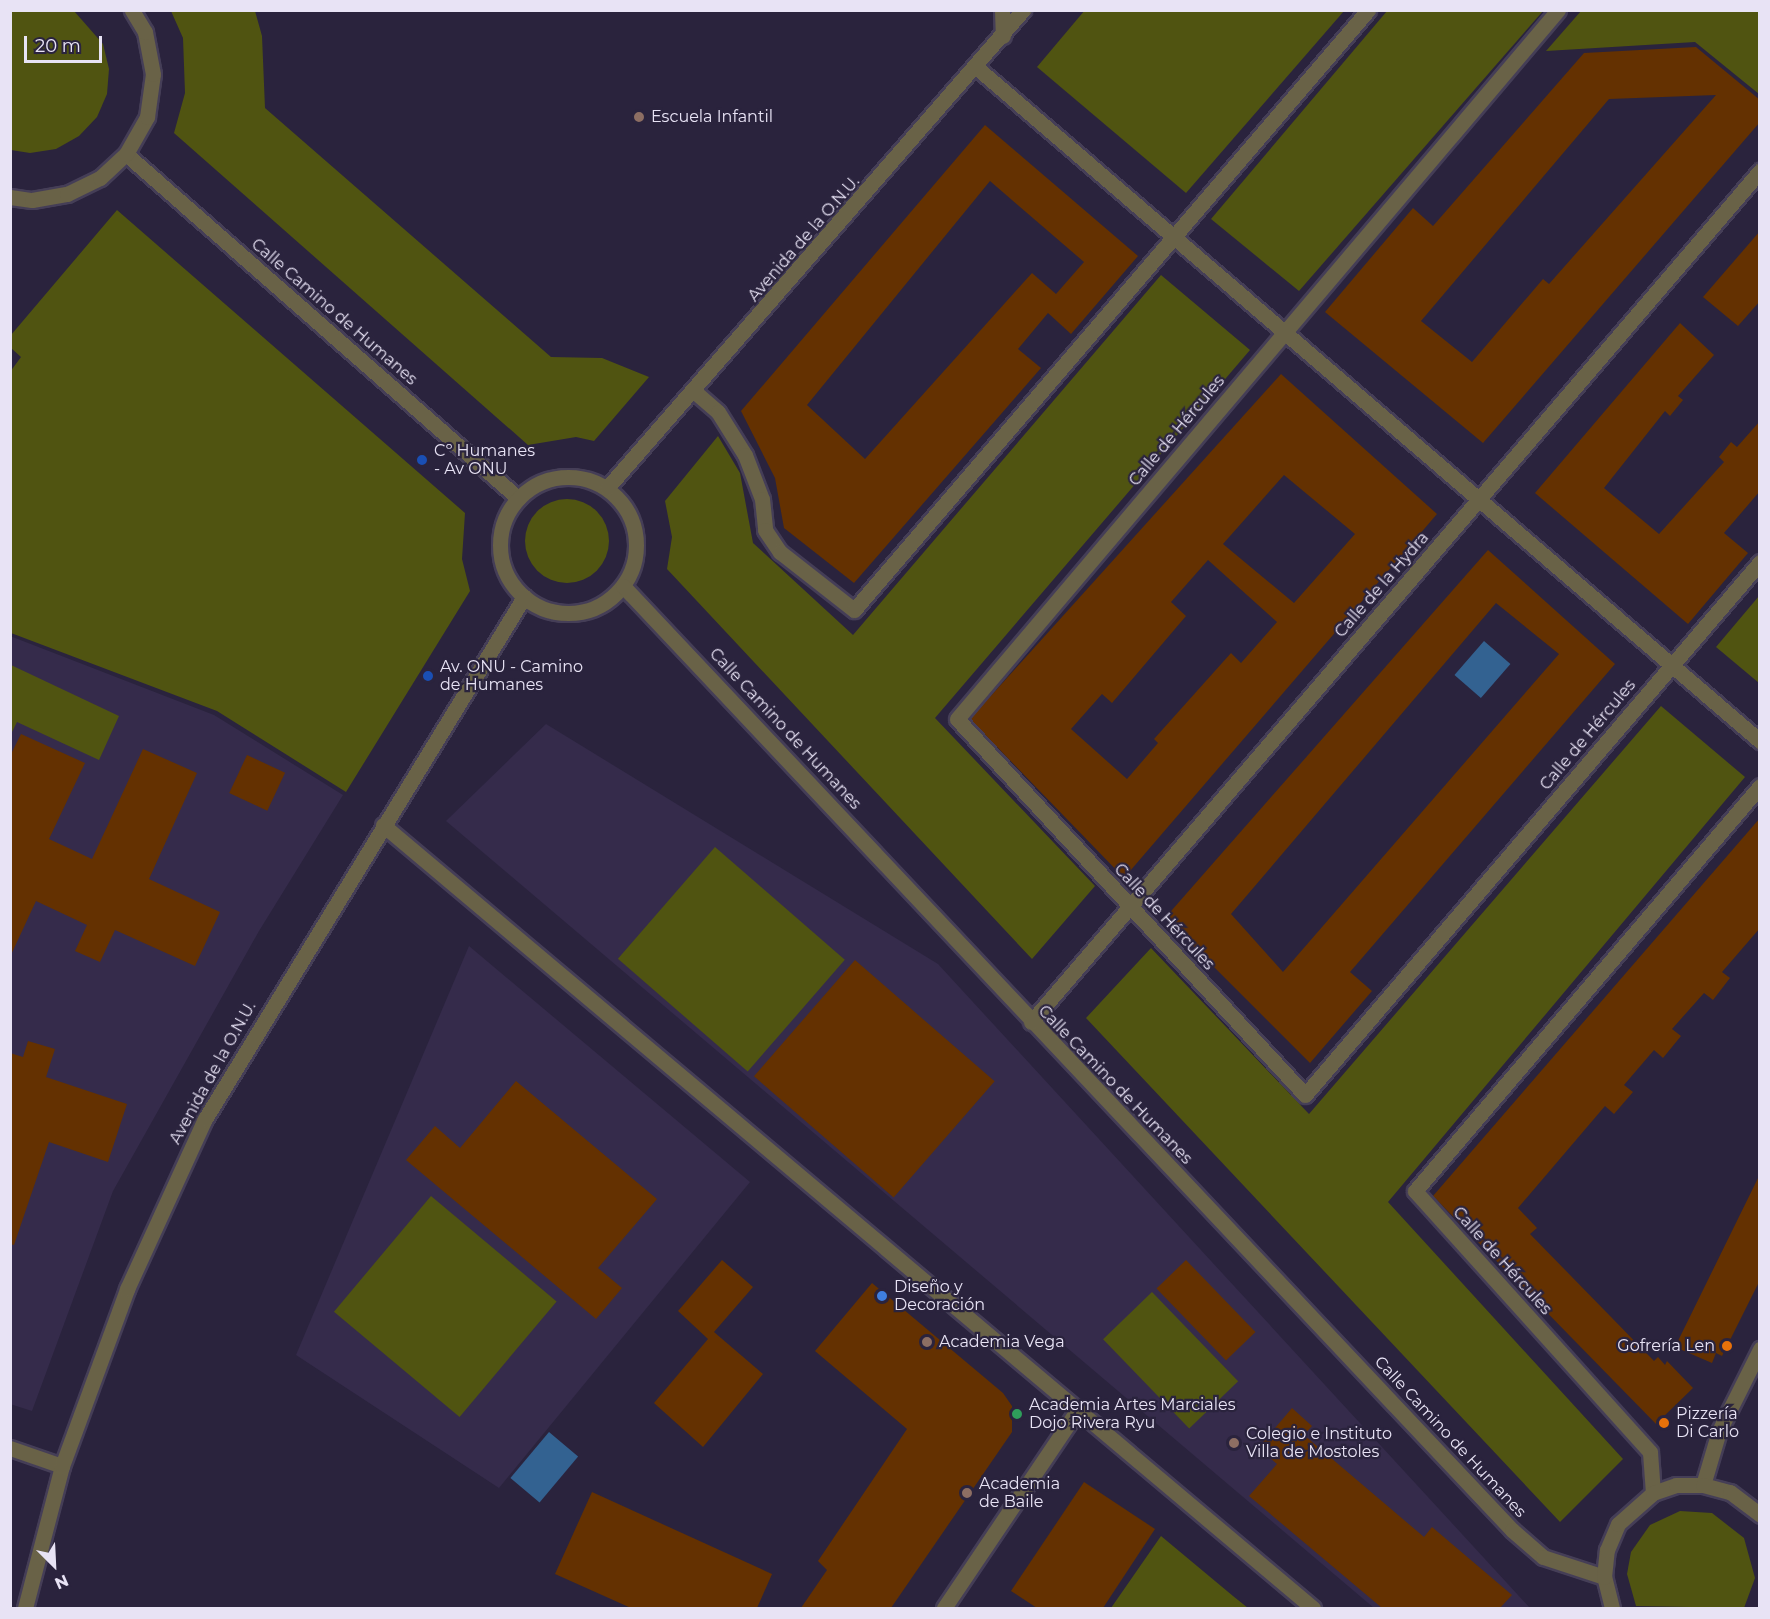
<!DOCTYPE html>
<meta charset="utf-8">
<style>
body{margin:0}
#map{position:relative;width:1770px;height:1619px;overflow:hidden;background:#2a233d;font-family:Montserrat,sans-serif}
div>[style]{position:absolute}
.built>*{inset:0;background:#352b4b}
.green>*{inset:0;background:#505411;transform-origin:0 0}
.round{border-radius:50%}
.water>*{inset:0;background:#336291;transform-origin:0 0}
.building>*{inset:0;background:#643101;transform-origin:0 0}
.roads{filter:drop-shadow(2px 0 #453e57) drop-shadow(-2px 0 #453e57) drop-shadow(0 2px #453e57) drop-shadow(0 -2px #453e57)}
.minor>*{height:15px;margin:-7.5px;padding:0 7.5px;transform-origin:7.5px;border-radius:7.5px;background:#696247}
.minor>.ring{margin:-7.5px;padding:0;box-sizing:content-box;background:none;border:15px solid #696247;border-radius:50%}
.dots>*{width:16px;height:16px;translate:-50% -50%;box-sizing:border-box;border:3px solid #2a233d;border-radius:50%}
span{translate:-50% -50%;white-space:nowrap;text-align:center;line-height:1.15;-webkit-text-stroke:4.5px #2a233d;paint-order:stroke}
.poi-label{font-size:16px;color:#e8e3f5}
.left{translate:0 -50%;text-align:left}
.right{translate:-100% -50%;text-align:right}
.street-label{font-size:16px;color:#e8e3f5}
.frame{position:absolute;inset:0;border:12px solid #e8e3f5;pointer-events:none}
.north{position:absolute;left:24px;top:1535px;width:60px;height:60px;-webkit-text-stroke:4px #2a233d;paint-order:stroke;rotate:156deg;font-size:16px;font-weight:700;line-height:24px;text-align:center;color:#e8e3f5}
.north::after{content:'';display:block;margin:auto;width:21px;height:27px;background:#e8e3f5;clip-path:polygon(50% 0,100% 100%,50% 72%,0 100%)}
.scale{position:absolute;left:24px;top:36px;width:78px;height:27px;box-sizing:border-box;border:3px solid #e8e3f5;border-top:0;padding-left:8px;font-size:18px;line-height:21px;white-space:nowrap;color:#e8e3f5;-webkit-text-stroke:4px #2a233d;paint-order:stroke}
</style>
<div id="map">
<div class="built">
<i style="clip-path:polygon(10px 636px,214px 715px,343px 795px,259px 931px,113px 1191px,32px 1411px,10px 1404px)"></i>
<i style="clip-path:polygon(546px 724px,938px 964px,1530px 1608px,1374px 1608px,446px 821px)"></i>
<i style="clip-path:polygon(469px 946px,750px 1182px,499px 1488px,296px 1355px)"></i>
</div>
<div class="green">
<i style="clip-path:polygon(1085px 10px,1344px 10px,1344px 11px,1186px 193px,1037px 67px)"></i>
<i style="clip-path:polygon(10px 11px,74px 11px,103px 44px,109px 69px,107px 94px,97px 117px,79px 136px,56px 149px,30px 153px,11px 150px)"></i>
<i style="clip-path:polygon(171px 11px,255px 11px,262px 36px,265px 108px,551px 357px,602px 358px,649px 377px,594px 441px,576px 437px,528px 445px,174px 133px,185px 93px,183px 38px)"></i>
<i style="clip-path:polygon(1387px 11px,1543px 11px,1299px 291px,1211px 219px)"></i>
<i style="clip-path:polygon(1581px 11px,1759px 11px,1759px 94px,1695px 42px,1546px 51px)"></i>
<i style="clip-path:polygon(117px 210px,465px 513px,462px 559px,470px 591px,346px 792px,217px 711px,11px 633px,10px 372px,21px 357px,11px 348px,11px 335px)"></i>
<i style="clip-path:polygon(1161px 275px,1250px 350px,935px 718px,1095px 886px,1032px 959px,667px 569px,672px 537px,665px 501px,718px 436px,740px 473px,753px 543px,853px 635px)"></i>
<i class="round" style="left:525px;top:499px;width:84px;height:84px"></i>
<i style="clip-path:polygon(1759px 596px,1759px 683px,1716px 647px)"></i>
<i style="clip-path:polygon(11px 665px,119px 716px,99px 760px,17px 722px,11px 734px)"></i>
<i style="clip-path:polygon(1661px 706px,1745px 777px,1388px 1202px,1623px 1459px,1560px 1522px,1086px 1018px,1151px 948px,1309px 1114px)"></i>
<i style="left:715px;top:847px;width:172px;height:148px;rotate:41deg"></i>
<i style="left:431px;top:1196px;width:164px;height:151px;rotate:40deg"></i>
<i style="left:1152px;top:1292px;width:124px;height:68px;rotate:46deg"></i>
<i style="clip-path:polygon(1680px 1511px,1712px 1513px,1744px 1538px,1755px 1578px,1744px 1608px,1636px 1606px,1627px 1574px,1631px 1552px,1650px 1525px)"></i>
<i style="clip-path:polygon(1161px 1536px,1233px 1596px,1248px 1608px,1111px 1608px)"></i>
</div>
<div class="water">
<i style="left:1484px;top:641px;width:35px;height:45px;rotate:41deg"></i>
<i style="left:549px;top:1432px;width:38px;height:60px;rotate:40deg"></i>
</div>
<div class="building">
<i style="clip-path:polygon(evenodd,1696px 47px,1760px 100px,1760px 122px,1483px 443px,1325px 312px,1413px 208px,1433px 226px,1584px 53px,1696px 47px,1716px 95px,1549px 284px,1543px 279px,1472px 362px,1421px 321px,1609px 99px,1716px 95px)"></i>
<i style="clip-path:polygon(evenodd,985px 125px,1138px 256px,1071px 334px,1048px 313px,1018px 349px,1041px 368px,854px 583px,784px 528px,775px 478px,741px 411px,985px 125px,990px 181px,1084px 262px,1056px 294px,1032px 273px,865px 459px,807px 405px,990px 181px)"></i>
<i style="clip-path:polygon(1760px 231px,1760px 301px,1738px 326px,1703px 297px)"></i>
<i style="clip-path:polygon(1680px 323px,1714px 355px,1678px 396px,1683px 400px,1670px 416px,1665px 411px,1604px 488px,1659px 534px,1724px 462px,1719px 457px,1731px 442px,1737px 447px,1760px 421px,1760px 491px,1724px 533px,1748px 553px,1688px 624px,1535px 493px)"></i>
<i style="clip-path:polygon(evenodd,1281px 374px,1437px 514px,1124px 878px,970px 719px,1281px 374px,1284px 475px,1355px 534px,1294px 603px,1223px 544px,1284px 475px,1281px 374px,1208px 560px,1277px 622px,1241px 663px,1231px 653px,1154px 739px,1158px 743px,1127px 779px,1071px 729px,1102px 694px,1112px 703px,1186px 616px,1171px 602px,1208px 560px)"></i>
<i style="clip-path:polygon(evenodd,1488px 550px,1615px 664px,1350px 972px,1372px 991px,1310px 1063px,1165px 918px,1488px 550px,1496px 603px,1559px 654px,1283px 972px,1231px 914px,1496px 603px)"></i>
<i style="clip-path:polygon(21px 734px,85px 763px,49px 839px,92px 859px,143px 749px,197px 773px,149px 879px,220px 912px,195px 966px,115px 930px,100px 962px,75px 951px,87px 925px,36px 901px,10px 957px,10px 756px)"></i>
<i style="left:247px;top:755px;width:42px;height:42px;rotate:25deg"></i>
<i style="clip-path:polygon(1760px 818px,1760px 928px,1722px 972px,1730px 978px,1713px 1000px,1704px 993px,1672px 1029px,1681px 1036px,1663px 1058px,1654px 1050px,1624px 1085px,1633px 1092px,1614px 1114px,1605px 1106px,1518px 1208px,1537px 1228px,1530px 1234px,1654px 1361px,1658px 1357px,1665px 1365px,1667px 1361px,1693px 1388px,1656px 1424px,1433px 1196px)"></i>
<i style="left:855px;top:960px;width:185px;height:154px;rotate:41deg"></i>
<i style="clip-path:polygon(28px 1041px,55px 1049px,46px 1077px,127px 1104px,108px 1162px,49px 1142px,14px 1245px,10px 1244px,10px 1053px,23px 1057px)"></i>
<i style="clip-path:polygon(516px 1081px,657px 1199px,598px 1268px,622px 1288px,596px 1319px,406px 1160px,435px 1126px,460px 1148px)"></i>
<i style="clip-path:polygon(1760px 1174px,1760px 1280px,1722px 1356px,1716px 1353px,1712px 1363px,1675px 1347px)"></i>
<i style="clip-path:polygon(722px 1260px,753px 1287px,714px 1332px,763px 1374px,703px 1447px,654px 1403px,708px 1339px,678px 1311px)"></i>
<i style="left:1186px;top:1260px;width:100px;height:41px;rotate:46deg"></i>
<i style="clip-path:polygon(872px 1283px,1003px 1393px,1012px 1406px,1012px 1432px,891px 1608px,801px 1608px,827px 1570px,818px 1561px,907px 1429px,815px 1351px)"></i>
<i style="clip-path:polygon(1292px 1408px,1312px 1426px,1304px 1435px,1424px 1537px,1432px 1527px,1512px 1595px,1500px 1608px,1382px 1608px,1249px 1496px,1277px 1464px,1258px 1448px)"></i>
<i style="clip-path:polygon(1084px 1482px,1155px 1529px,1103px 1608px,1037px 1608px,1011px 1591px)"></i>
<i style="clip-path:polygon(592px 1492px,772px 1574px,757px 1608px,631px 1608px,555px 1574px)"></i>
</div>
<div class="roads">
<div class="minor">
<i style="left:1002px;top:10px;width:26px;rotate:88deg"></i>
<i style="left:1558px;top:10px;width:929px;rotate:130.29deg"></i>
<i style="left:957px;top:719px;width:512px;rotate:47.21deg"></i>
<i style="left:1305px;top:1095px;width:701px;rotate:-49.51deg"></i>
<i style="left:976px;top:67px;width:1034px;rotate:40.69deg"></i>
<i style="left:126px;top:154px;width:522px;rotate:41.27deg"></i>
<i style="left:10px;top:197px;width:22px;rotate:8deg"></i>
<i style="left:32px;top:200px;width:36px;rotate:-10deg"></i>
<i style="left:67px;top:194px;width:37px;rotate:-26deg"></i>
<i style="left:100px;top:178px;width:35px;rotate:-43deg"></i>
<i style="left:126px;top:154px;width:43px;rotate:-60.4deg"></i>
<i style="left:147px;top:117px;width:43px;rotate:-82.1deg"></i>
<i style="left:153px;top:74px;width:43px;rotate:-100.8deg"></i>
<i style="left:145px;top:32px;width:26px;rotate:-121deg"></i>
<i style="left:695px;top:392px;width:30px;rotate:41deg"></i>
<i style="left:718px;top:412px;width:51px;rotate:57.9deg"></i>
<i style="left:745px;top:455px;width:47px;rotate:68.9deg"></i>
<i style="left:762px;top:499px;width:31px;rotate:84deg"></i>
<i style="left:765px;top:530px;width:27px;rotate:56deg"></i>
<i style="left:780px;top:552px;width:94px;rotate:38.1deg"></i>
<i style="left:854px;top:610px;width:790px;rotate:-49.41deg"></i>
<i class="ring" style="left:500px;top:477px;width:121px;height:121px"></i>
<i style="left:607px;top:488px;width:634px;rotate:-48.97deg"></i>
<i style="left:623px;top:586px;width:1297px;rotate:46.72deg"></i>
<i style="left:1512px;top:1530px;width:41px;rotate:41.1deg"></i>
<i style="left:1543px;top:1557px;width:64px;rotate:18.2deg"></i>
<i style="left:383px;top:825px;width:1216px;rotate:40.1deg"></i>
<i style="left:1031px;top:1022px;width:1121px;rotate:-49.42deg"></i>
<i style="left:10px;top:1448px;width:55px;rotate:19.1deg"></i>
<i style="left:1703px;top:1485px;width:56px;rotate:-73.5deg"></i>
<i style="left:1719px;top:1431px;width:92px;rotate:-63.4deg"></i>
<i style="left:1653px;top:1493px;width:41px;rotate:-94.2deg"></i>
<i style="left:1650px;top:1452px;width:351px;rotate:-132deg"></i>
<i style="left:1415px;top:1191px;width:532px;rotate:-49.57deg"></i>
<i style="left:25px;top:1608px;width:147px;rotate:-75.4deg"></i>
<i style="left:62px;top:1466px;width:189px;rotate:-69.8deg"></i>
<i style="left:127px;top:1289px;width:187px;rotate:-65.4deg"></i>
<i style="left:205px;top:1119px;width:612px;rotate:-58.57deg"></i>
<i style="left:944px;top:1608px;width:238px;rotate:-56deg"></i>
<i style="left:1612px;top:1608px;width:32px;rotate:-104deg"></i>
<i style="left:1604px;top:1577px;width:27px;rotate:-84deg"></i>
<i style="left:1607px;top:1550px;width:28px;rotate:-67deg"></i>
<i style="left:1618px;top:1524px;width:47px;rotate:-41.5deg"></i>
<i style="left:1653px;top:1493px;width:24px;rotate:-19deg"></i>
<i style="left:1676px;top:1485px;width:27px"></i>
<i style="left:1703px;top:1485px;width:28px;rotate:15deg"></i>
<i style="left:1730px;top:1492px;width:38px;rotate:37deg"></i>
</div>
</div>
<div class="dots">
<i style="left:639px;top:117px;background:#8d6e63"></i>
<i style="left:422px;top:460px;background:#1a4fb4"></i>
<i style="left:428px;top:676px;background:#1a4fb4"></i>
<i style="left:882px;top:1296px;background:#3f7fe0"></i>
<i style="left:927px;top:1342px;background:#8d6e63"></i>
<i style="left:1727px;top:1346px;background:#e8710a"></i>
<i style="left:1017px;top:1414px;background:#2e9e5b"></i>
<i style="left:1664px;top:1423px;background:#e8710a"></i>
<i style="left:1234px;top:1443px;background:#8d6e63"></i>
<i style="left:967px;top:1493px;background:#8d6e63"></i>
</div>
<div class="poi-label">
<span class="left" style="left:651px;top:117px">Escuela Infantil</span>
<span class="left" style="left:434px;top:460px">Cº Humanes<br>- Av ONU</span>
<span class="left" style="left:440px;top:676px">Av. ONU - Camino<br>de Humanes</span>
<span class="left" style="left:894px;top:1296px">Diseño y<br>Decoración</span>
<span class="left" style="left:939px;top:1342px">Academia Vega</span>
<span class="right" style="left:1715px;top:1346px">Gofrería Len</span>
<span class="left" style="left:1029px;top:1414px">Academia Artes Marciales<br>Dojo Rivera Ryu</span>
<span class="left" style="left:1676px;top:1423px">Pizzería<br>Di Carlo</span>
<span class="left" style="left:1246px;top:1443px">Colegio e Instituto<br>Villa de Mostoles</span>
<span class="left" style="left:979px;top:1493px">Academia<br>de Baile</span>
</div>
<div class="street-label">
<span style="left:804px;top:239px;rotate:-49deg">Avenida de la O.N.U.</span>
<span style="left:334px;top:312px;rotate:41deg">Calle Camino de Humanes</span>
<span style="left:1177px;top:431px;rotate:-50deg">Calle de Hércules</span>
<span style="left:1382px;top:585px;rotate:-49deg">Calle de la Hydra</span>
<span style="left:785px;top:729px;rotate:47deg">Calle Camino de Humanes</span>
<span style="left:1588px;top:735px;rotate:-50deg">Calle de Hércules</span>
<span style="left:1164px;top:917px;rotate:47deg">Calle de Hércules</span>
<span style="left:213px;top:1073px;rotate:-61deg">Avenida de la O.N.U.</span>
<span style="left:1115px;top:1085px;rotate:46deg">Calle Camino de Humanes</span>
<span style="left:1502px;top:1261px;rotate:48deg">Calle de Hércules</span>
<span style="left:1450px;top:1437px;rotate:47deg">Calle Camino de Humanes</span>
</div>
<div class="frame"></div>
<div class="north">N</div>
<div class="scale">20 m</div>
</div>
